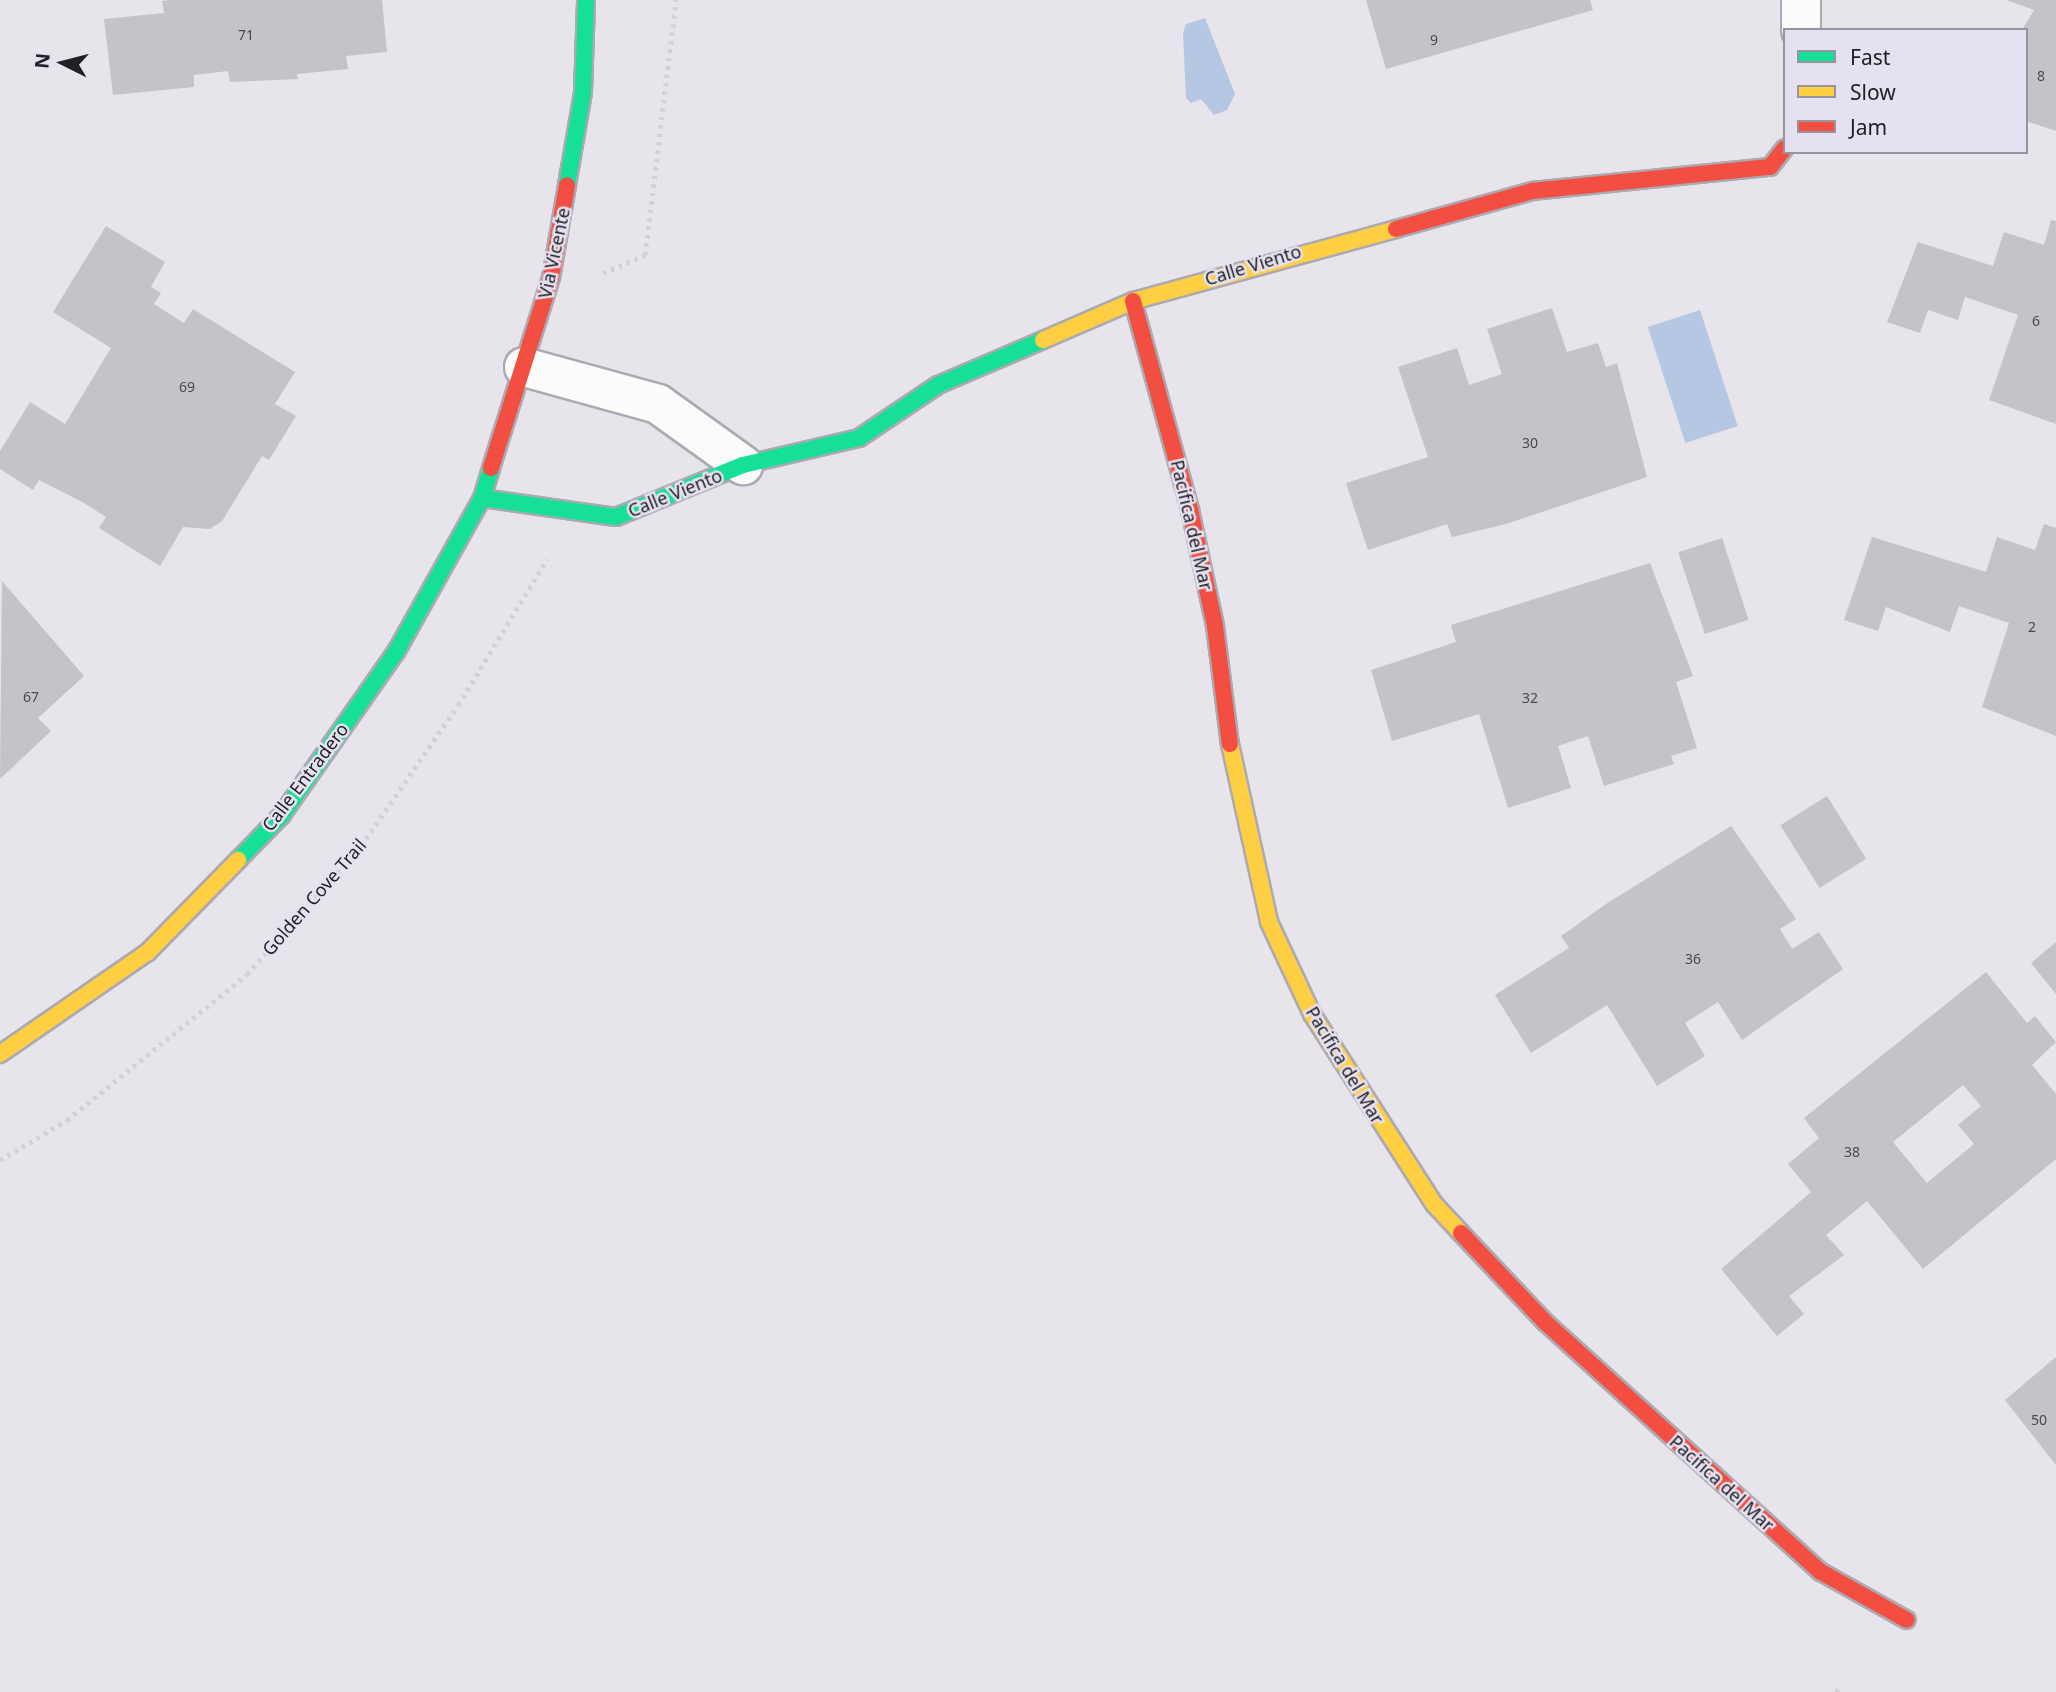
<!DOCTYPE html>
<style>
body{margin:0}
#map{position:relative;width:2056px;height:1692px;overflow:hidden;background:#e7e4ec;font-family:"Noto Sans",sans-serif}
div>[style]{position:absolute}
.water>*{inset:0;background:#b5c7e2;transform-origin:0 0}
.building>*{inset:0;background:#c4c3c9;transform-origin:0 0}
.path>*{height:4.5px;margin-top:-2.25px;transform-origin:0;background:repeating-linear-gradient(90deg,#d3d1d4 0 3.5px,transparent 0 8.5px)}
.roads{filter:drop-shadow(2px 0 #acaab0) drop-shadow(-2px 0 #acaab0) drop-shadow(0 2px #acaab0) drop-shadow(0 -2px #acaab0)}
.street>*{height:38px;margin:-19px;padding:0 19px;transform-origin:19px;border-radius:19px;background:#fbfbfc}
.fast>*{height:16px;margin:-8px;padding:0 8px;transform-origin:8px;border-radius:8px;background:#16e098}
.slow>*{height:16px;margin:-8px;padding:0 8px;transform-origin:8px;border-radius:8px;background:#ffcf43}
.jam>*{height:16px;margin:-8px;padding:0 8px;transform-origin:8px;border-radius:8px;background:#f24e42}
span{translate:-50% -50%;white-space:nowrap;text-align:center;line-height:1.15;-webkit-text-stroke:5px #e6e1f0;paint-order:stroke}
.number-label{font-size:14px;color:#4a494e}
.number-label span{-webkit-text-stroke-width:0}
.street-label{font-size:18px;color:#212025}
.legend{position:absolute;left:1783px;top:28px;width:245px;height:126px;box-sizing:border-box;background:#e6e1f0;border:2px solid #97949f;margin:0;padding:9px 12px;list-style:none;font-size:21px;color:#212025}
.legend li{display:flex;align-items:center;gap:14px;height:35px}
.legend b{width:35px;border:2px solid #97949f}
.north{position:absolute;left:28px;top:28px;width:70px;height:70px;-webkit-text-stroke:5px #e6e1f0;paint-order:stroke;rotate:276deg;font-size:19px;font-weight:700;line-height:28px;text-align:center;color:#212025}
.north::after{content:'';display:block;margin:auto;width:24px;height:32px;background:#212025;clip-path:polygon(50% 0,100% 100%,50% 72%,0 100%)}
</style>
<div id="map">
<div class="water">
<i style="clip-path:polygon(1205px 18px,1235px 94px,1227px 110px,1214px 115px,1201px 99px,1191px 103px,1186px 98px,1183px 33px,1186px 24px)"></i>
<i style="left:1700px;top:310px;width:122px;height:55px;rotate:72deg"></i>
</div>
<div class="building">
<i style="clip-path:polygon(171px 0,382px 0,387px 52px,346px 56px,348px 69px,297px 74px,298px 79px,230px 82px,228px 71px,194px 75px,194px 87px,113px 95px,104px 19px,164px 13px,162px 1px)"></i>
<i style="clip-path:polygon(1366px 0,1590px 0,1593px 10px,1386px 69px)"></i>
<i style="clip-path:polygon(2006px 0,2056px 0,2056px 131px,2026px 121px,2022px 30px,2034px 10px)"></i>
<i style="clip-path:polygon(2051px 220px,2056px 221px,2056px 424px,1989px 400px,2018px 315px,1965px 297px,1958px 320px,1928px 310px,1920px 333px,1887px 322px,1918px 242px,1993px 266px,2004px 232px,2044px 245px)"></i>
<i style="clip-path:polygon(106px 226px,165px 262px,151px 287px,161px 293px,154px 304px,184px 323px,193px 309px,295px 372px,275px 404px,296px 416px,269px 460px,262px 456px,222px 521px,210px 529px,183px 527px,160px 566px,99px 528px,106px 517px,84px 503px,39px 480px,33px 490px,0 469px,0 451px,30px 402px,65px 424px,111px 348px,53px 312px)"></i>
<i style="clip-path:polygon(1552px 308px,1567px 352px,1598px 343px,1606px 367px,1617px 363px,1647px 477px,1506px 524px,1452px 537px,1447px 524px,1368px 550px,1346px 483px,1428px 457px,1398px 367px,1457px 348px,1469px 385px,1502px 374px,1487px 329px)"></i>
<i style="clip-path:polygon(2044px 524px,2056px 528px,2056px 736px,1982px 707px,2009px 623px,1959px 606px,1950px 632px,1886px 607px,1878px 631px,1844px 620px,1872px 537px,1986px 572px,1997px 537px,2035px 550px)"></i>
<i style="left:1722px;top:538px;width:86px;height:46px;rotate:72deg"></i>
<i style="clip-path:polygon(1650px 563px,1693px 676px,1676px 682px,1697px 748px,1671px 756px,1674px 764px,1604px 786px,1588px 736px,1558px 746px,1571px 788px,1508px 808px,1479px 714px,1392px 741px,1371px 670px,1456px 642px,1451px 625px)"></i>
<i style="clip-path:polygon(2px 581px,84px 676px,38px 718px,51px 731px,0 779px)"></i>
<i style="left:1827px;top:796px;width:74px;height:55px;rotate:58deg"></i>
<i style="clip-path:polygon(1731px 826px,1796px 919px,1780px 929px,1792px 949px,1819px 932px,1843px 969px,1742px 1040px,1718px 1002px,1685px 1023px,1705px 1056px,1657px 1086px,1607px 1005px,1531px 1053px,1495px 995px,1569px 948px,1561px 936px,1606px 904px)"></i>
<i style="clip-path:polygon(2056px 942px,2056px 994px,2031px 963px)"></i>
<i style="clip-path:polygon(evenodd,1986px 972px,2027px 1023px,2035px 1016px,2056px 1042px,2032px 1065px,2056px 1094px,2056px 1159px,1923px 1269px,1867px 1201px,1826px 1235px,1844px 1255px,1789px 1296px,1804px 1314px,1777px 1336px,1721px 1269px,1811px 1192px,1788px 1164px,1819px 1138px,1804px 1118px,1986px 972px,1963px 1085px,1981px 1106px,1958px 1125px,1974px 1144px,1927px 1183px,1893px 1142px,1963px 1085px)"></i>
<i style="clip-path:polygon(2056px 1357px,2056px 1465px,2005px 1400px)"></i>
</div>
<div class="path">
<i style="left:603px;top:273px;width:46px;rotate:-23.2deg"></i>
<i style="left:645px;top:255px;width:257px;rotate:-83.1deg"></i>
<i style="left:0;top:1160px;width:78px;rotate:-30.8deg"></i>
<i style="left:67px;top:1120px;width:232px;rotate:-39deg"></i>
<i style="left:247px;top:974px;width:171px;rotate:-48.3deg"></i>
<i style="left:361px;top:846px;width:171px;rotate:-55.5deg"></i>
<i style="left:458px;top:705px;width:171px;rotate:-58.6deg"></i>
<i style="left:1836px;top:1692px;width:9px;rotate:-54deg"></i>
</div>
<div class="roads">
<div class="street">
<i style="left:1801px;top:0;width:30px;rotate:90deg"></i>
<i style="left:524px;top:367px;width:139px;rotate:15.4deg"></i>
<i style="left:658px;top:404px;width:105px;rotate:35.7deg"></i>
</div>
<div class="fast">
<i style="left:567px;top:185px;width:94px;rotate:-80.2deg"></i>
<i style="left:583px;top:92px;width:92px;rotate:-88.1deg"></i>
<i style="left:482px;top:498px;width:135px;rotate:8.1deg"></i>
<i style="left:616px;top:517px;width:137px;rotate:-22.3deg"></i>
<i style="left:743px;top:465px;width:119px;rotate:-13.1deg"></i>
<i style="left:859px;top:438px;width:95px;rotate:-33.9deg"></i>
<i style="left:938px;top:385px;width:114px;rotate:-23.2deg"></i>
<i style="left:238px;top:860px;width:62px;rotate:-45.7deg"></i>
<i style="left:281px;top:816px;width:200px;rotate:-55deg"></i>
<i style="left:396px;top:652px;width:176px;rotate:-60.8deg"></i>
<i style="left:482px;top:498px;width:31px;rotate:-73deg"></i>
</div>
<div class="slow">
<i style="left:1043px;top:340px;width:98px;rotate:-23.4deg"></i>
<i style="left:1133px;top:301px;width:273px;rotate:-15.3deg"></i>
<i style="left:1230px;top:744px;width:182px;rotate:77.6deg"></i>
<i style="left:1269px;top:922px;width:102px;rotate:64.9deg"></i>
<i style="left:1312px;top:1014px;width:226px;rotate:57.3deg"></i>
<i style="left:1434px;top:1204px;width:40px;rotate:47deg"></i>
<i style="left:0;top:1054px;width:180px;rotate:-34.6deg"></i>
<i style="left:148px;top:952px;width:129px;rotate:-45.6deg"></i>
</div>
<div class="jam">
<i style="left:1396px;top:229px;width:141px;rotate:-15.6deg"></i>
<i style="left:1532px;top:191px;width:239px;rotate:-5.8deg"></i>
<i style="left:1770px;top:167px;width:24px;rotate:-52deg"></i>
<i style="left:1133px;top:301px;width:217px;rotate:74.7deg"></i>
<i style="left:1190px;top:510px;width:119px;rotate:77.8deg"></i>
<i style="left:1215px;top:626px;width:119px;rotate:82.8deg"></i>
<i style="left:491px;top:468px;width:199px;rotate:-72.5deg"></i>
<i style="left:551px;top:278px;width:94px;rotate:-80.2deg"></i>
<i style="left:1461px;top:1233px;width:122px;rotate:46.7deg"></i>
<i style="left:1545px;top:1322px;width:372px;rotate:42.2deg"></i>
<i style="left:1821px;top:1572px;width:98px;rotate:29.2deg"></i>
</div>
</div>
<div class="number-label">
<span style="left:246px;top:35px">71</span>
<span style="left:1434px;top:40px">9</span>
<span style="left:2041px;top:76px">8</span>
<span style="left:2036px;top:321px">6</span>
<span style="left:187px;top:387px">69</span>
<span style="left:1530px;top:443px">30</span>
<span style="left:2032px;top:627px">2</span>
<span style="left:31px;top:697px">67</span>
<span style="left:1530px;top:698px">32</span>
<span style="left:1693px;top:959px">36</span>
<span style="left:1852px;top:1152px">38</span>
<span style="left:2039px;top:1420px">50</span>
</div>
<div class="street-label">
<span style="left:554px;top:253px;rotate:-78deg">Via Vicente</span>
<span style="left:1253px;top:265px;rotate:-17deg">Calle Viento</span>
<span style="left:675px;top:493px;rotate:-22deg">Calle Viento</span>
<span style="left:1192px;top:525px;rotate:77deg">Pacifica del Mar</span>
<span style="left:305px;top:777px;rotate:-53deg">Calle Entradero</span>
<span style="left:314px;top:897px;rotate:-49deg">Golden Cove Trail</span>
<span style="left:1345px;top:1065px;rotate:59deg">Pacifica del Mar</span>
<span style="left:1722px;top:1483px;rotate:42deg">Pacifica del Mar</span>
</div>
<ul class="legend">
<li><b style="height:9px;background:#16e098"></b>Fast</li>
<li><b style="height:9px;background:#ffcf43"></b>Slow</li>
<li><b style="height:9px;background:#f24e42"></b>Jam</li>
</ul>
<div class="north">N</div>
</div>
